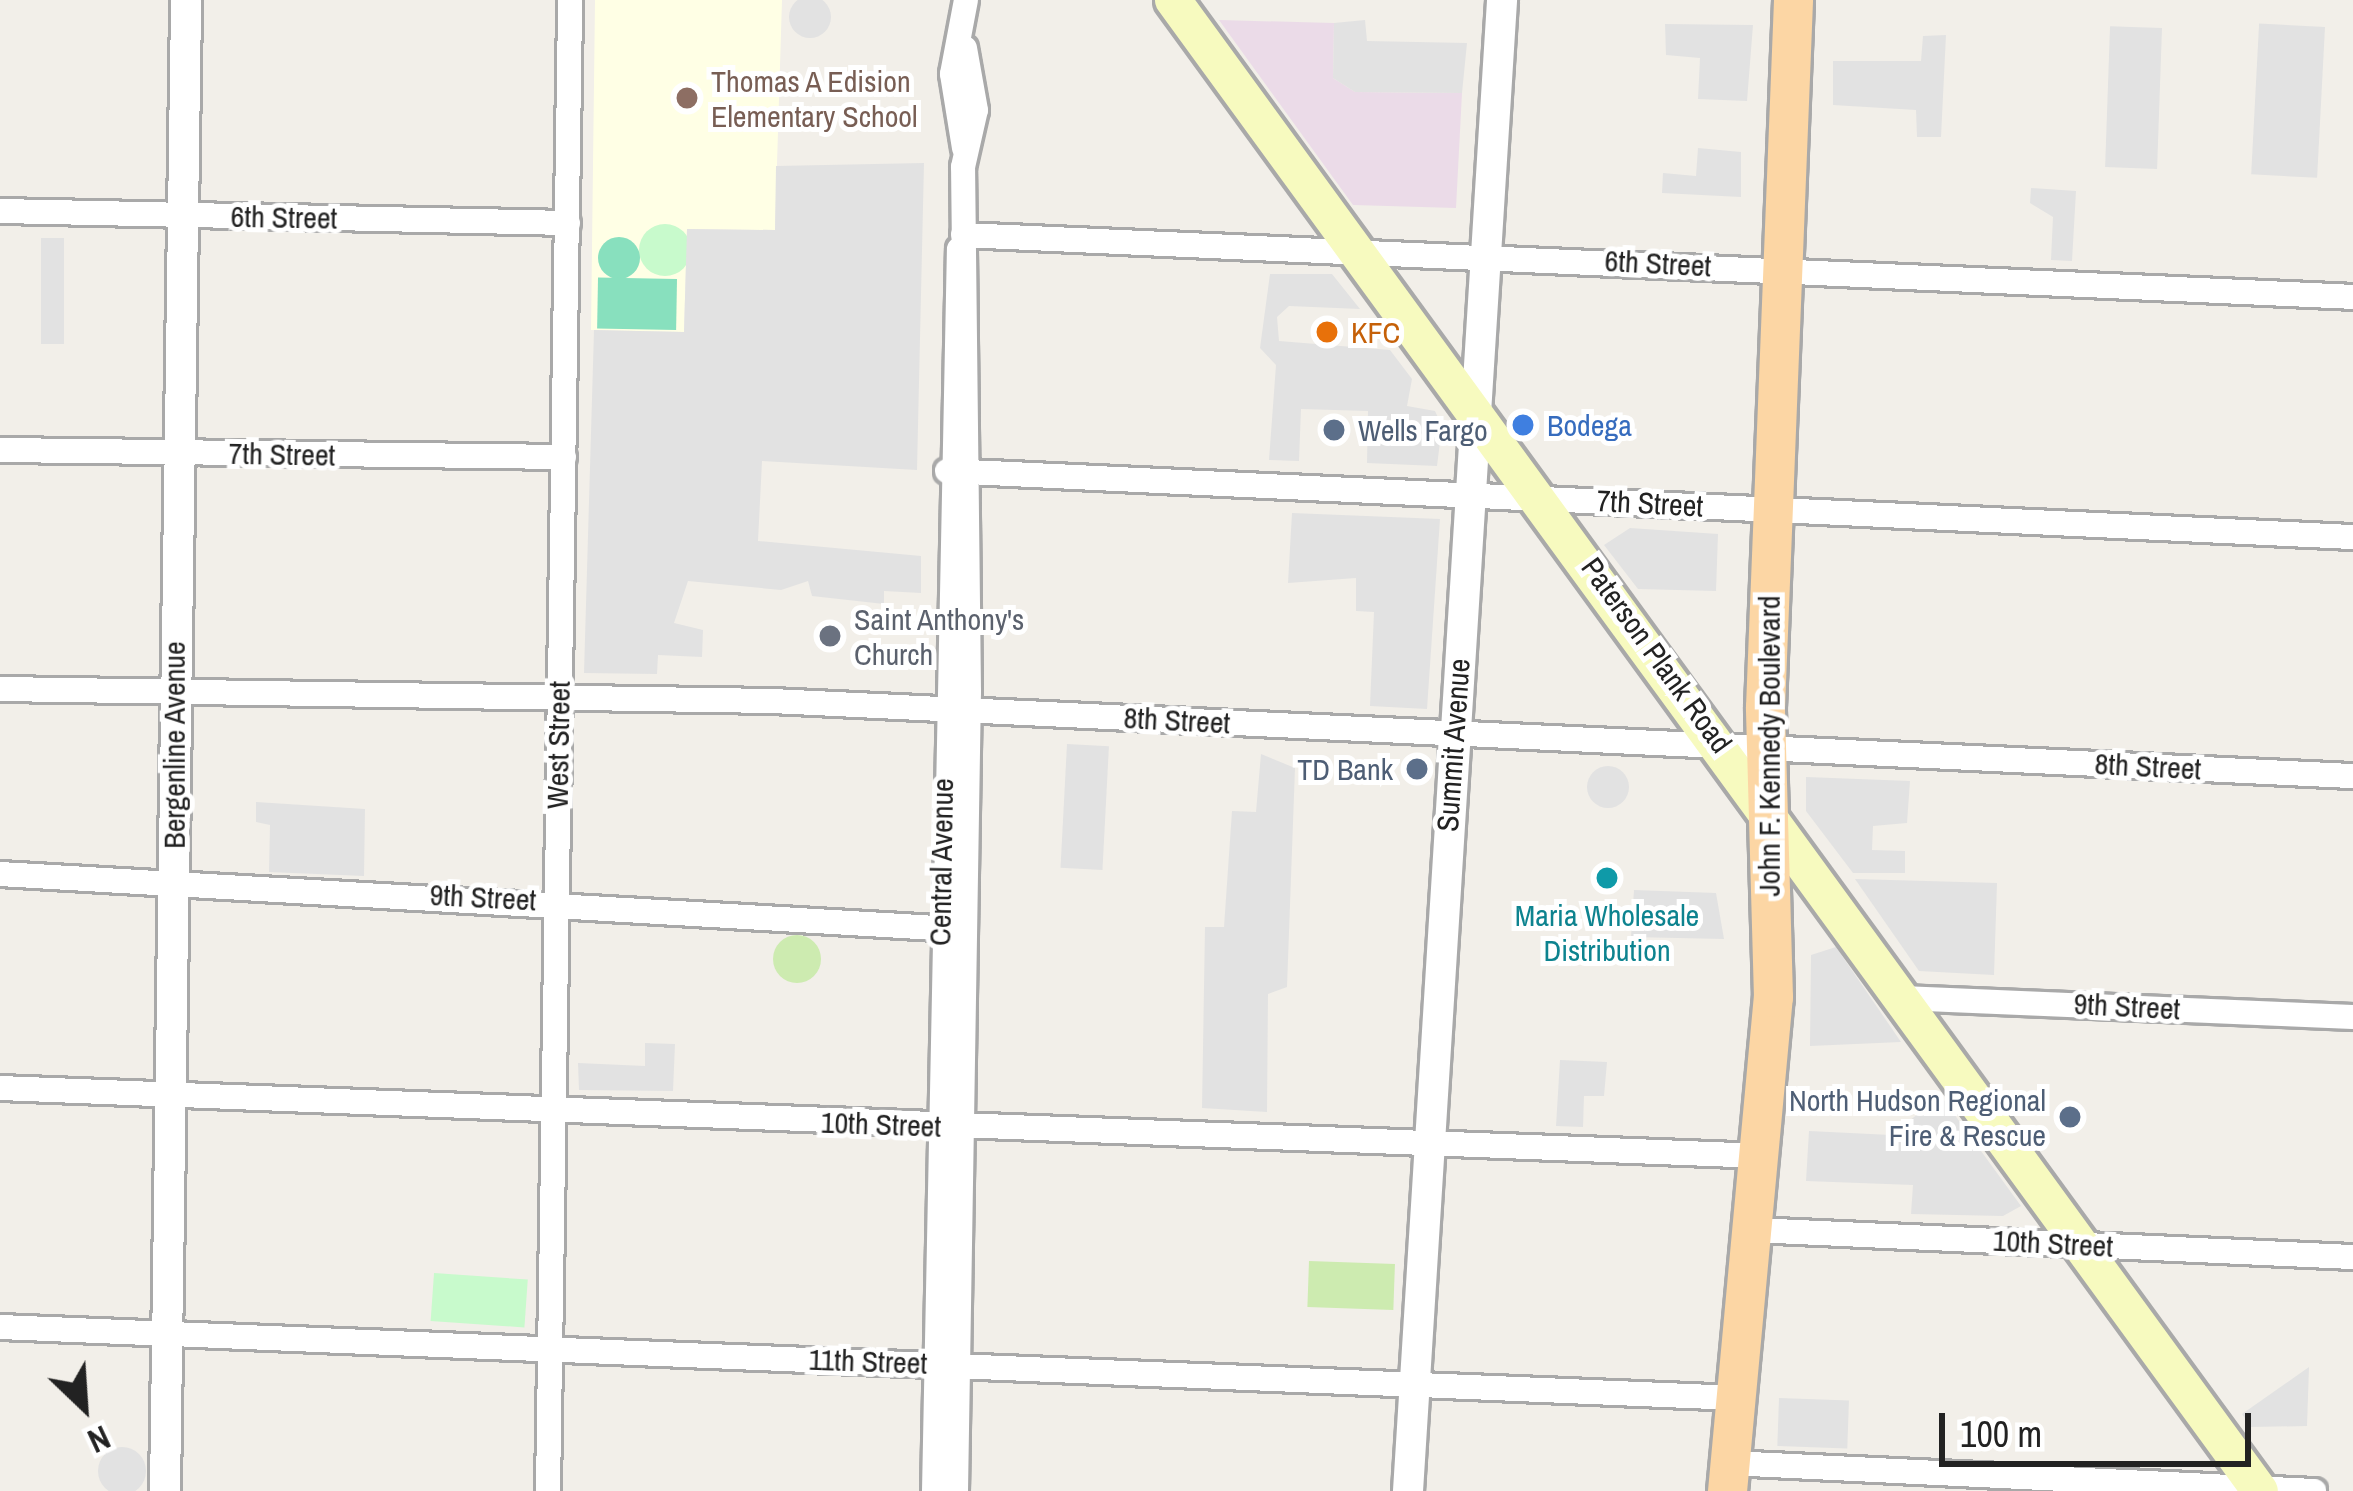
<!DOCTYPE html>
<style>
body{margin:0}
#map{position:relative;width:2353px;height:1491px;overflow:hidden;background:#f2efe9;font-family:"Archivo Narrow",sans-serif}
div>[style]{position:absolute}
.industrial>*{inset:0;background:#ebdbe8}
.education>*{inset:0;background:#ffffe5}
.grass>*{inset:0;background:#cdebb0;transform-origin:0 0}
.round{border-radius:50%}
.park>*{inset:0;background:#c8facc;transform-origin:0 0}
.pitch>*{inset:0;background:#88e0be;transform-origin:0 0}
.parking>*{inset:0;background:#e2e2e2;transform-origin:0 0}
.roads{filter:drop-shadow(3px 0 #a9a9a9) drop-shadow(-3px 0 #a9a9a9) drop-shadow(0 3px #a9a9a9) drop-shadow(0 -3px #a9a9a9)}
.minor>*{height:24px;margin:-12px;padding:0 12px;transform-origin:12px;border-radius:12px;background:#fff}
.tertiary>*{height:30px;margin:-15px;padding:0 15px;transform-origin:15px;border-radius:15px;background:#fff}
.secondary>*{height:36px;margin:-18px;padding:0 18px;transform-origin:18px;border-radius:18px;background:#f7fabf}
.primary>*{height:39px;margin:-19.5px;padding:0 19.5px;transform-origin:19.5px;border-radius:19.5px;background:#fcd6a4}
.dots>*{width:33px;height:33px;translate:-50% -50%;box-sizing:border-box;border:6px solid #fff;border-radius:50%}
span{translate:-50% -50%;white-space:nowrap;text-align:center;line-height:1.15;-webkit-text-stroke:10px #fff;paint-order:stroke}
.education-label{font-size:30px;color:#785e54}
.left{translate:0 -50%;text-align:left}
.street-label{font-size:30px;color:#222}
.food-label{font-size:30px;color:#c56008}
.shop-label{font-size:30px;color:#366cbe}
.service-label{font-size:30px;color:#4e5e75}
.right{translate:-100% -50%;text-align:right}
.worship-label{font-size:30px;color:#5b616d}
.culture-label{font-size:30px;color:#0d838f}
.north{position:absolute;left:24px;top:1347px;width:120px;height:120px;-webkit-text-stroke:9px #fff;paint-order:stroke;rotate:155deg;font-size:33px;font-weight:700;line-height:48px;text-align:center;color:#222}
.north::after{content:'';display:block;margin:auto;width:42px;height:54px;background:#222;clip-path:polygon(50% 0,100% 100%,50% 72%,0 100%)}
.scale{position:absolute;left:1939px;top:1413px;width:312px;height:54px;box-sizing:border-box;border:6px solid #222;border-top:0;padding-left:15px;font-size:36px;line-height:42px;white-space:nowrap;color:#222;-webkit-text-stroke:9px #fff;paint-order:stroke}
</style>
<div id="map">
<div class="industrial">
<i style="clip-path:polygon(1219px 20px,1334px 23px,1333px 78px,1355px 92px,1462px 93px,1456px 208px,1353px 205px)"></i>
</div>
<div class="education">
<i style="clip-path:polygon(595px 0,782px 0,775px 230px,687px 229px,684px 332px,591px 330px)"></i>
</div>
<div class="grass">
<i class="round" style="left:773px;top:935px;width:48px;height:48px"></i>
<i style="left:1309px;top:1261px;width:86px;height:46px;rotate:2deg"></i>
</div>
<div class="park">
<i class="round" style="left:639px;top:224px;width:52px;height:52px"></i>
<i style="left:434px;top:1273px;width:94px;height:48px;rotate:4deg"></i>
</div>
<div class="pitch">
<i class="round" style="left:598px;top:237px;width:42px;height:42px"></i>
<i style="left:677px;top:279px;width:51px;height:79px;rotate:91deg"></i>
</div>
<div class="parking">
<i class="round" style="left:789px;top:-4px;width:42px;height:42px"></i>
<i style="clip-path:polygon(1365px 20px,1367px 41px,1467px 43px,1462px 93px,1355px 92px,1333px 78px,1334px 23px)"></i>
<i style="clip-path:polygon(1665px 24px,1753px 25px,1747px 101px,1698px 99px,1700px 58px,1666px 55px)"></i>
<i style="left:2325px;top:27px;width:151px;height:66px;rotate:93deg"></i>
<i style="left:2162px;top:28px;width:141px;height:52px;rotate:92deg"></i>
<i style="clip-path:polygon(1946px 35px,1941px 137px,1917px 137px,1916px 110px,1833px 105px,1833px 61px,1921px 61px,1923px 36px)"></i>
<i style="clip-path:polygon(1698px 148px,1741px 152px,1741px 197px,1662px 193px,1663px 173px,1696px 176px)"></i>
<i style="clip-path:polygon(924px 163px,917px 470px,762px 461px,758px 541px,921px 556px,921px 593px,884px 591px,884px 604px,812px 596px,808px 581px,781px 590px,688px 581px,674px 623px,703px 630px,702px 657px,658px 655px,657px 674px,584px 673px,594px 330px,684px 332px,687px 229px,775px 230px,776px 166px)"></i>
<i style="clip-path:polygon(2031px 188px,2076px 191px,2072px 261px,2051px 260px,2053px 217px,2030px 203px)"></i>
<i style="left:41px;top:238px;width:23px;height:106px"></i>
<i style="clip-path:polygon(1270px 274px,1332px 274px,1360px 309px,1289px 306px,1277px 317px,1279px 341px,1390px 350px,1412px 379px,1407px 406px,1435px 411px,1442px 426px,1437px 466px,1367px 463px,1368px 411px,1301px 409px,1299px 461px,1269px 460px,1276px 365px,1260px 348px)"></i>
<i style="clip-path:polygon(1292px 513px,1440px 519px,1427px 709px,1370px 706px,1374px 612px,1356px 611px,1356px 578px,1288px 583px)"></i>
<i style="clip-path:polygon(1630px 528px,1718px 534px,1716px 591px,1638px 589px,1604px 545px)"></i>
<i style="left:1067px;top:744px;width:42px;height:124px;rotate:3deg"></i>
<i style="clip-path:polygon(1261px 754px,1295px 768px,1287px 987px,1268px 994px,1267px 1112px,1202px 1108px,1205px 927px,1224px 927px,1232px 811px,1256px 812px)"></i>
<i class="round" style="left:1587px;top:766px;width:42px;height:42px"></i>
<i style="clip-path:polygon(1806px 777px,1910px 781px,1907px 823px,1873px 826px,1872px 850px,1905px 851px,1905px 873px,1853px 873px,1806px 811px)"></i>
<i style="clip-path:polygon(256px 802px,365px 809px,364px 876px,269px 872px,270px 825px,256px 822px)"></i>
<i style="clip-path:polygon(1855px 879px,1997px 883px,1994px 975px,1919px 971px)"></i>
<i style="clip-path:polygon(1634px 890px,1716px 893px,1724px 939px,1631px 937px)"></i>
<i style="clip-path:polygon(1836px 947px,1901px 1042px,1810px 1046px,1811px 955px)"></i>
<i style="clip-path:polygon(645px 1043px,675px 1044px,673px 1091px,579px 1090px,578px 1063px,645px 1066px)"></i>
<i style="clip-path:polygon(1560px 1060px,1607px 1062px,1604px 1096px,1584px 1096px,1583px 1127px,1556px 1126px)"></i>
<i style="clip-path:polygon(1941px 1096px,2021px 1206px,2003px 1216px,1911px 1214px,1913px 1185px,1806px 1181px,1809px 1131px,1891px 1135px)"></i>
<i style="clip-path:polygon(2309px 1367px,2307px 1426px,2251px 1427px,2242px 1414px)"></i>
<i style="left:1779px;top:1398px;width:70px;height:48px;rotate:2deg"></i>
<i class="round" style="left:98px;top:1447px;width:48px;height:48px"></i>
</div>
<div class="roads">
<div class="minor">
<i style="left:964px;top:148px;width:75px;rotate:-99.2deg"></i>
<i style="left:952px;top:74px;width:75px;rotate:-79.3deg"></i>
<i style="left:0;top:211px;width:568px;rotate:1.21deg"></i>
<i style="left:963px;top:235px;width:1391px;rotate:2.55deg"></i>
<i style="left:0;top:450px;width:564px;rotate:0.71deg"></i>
<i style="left:947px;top:471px;width:1408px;rotate:2.69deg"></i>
<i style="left:0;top:689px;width:772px;rotate:0.89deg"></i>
<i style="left:772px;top:701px;width:1583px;rotate:2.72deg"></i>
<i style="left:0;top:874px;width:956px;rotate:3.3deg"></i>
<i style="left:1902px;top:998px;width:451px;rotate:2.4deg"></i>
<i style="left:0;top:1088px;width:1764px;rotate:2.21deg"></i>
<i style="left:1753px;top:1230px;width:601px;rotate:2.58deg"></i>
<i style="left:0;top:1327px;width:1738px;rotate:2.34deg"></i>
<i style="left:1729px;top:1463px;width:586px;rotate:2.74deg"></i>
<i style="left:548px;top:1491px;width:1491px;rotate:-89.15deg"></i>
<i style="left:934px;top:1491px;width:1242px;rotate:-88.85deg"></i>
<i style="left:956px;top:1491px;width:799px;rotate:-89.07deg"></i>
<i style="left:969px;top:692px;width:525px;rotate:-90.65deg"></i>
<i style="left:963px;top:167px;width:58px;rotate:-77.2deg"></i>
<i style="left:976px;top:110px;width:63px;rotate:-100.1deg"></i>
</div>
<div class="tertiary">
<i style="left:165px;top:1491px;width:1491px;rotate:-89.19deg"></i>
<i style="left:1408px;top:1491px;width:1494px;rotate:-86.39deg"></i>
</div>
<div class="secondary">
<i style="left:1173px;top:0;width:1845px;rotate:53.91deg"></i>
</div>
<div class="primary">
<i style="left:1727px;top:1491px;width:496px;rotate:-84.7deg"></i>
<i style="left:1773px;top:997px;width:290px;rotate:-91.6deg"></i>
<i style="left:1765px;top:707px;width:708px;rotate:-87.73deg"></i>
</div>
</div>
<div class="dots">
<i style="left:687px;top:98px;background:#8d6e63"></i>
<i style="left:1327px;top:332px;background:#e8710a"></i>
<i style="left:1523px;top:425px;background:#3f7fe0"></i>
<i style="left:1334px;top:430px;background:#5c6f8a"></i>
<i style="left:830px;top:636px;background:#6b7280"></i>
<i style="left:1417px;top:769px;background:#5c6f8a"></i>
<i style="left:1607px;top:878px;background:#0f9aa8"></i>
<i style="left:2070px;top:1117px;background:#5c6f8a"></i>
</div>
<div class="education-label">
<span class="left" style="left:711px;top:98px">Thomas A Edision<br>Elementary School</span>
</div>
<div class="street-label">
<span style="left:284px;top:217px;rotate:1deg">6th Street</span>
<span style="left:1658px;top:263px;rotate:3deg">6th Street</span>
<span style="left:282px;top:454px;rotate:1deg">7th Street</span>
<span style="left:1650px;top:503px;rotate:3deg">7th Street</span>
<span style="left:1657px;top:655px;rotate:54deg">Paterson Plank Road</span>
<span style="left:1177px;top:720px;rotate:3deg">8th Street</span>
<span style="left:174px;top:745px;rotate:-90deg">Bergenline Avenue</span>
<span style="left:558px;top:745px;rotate:-89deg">West Street</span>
<span style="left:1453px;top:745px;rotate:-86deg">Summit Avenue</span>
<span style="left:1769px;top:746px;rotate:-90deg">John F. Kennedy Boulevard</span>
<span style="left:2148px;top:766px;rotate:3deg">8th Street</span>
<span style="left:941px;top:862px;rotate:-89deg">Central Avenue</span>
<span style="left:483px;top:897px;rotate:3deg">9th Street</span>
<span style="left:2127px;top:1006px;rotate:3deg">9th Street</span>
<span style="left:881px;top:1124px;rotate:2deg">10th Street</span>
<span style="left:2053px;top:1243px;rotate:3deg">10th Street</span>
<span style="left:868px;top:1361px;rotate:2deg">11th Street</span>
</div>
<div class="food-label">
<span class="left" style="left:1351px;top:332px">KFC</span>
</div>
<div class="shop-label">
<span class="left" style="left:1547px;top:425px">Bodega</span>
</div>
<div class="service-label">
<span class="left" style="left:1358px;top:430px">Wells Fargo</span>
<span class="right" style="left:1393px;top:769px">TD Bank</span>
<span class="right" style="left:2046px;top:1117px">North Hudson Regional<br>Fire &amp; Rescue</span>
</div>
<div class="worship-label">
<span class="left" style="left:854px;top:636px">Saint Anthony's<br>Church</span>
</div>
<div class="culture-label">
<span style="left:1607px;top:932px">Maria Wholesale<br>Distribution</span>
</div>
<div class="north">N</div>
<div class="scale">100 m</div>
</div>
